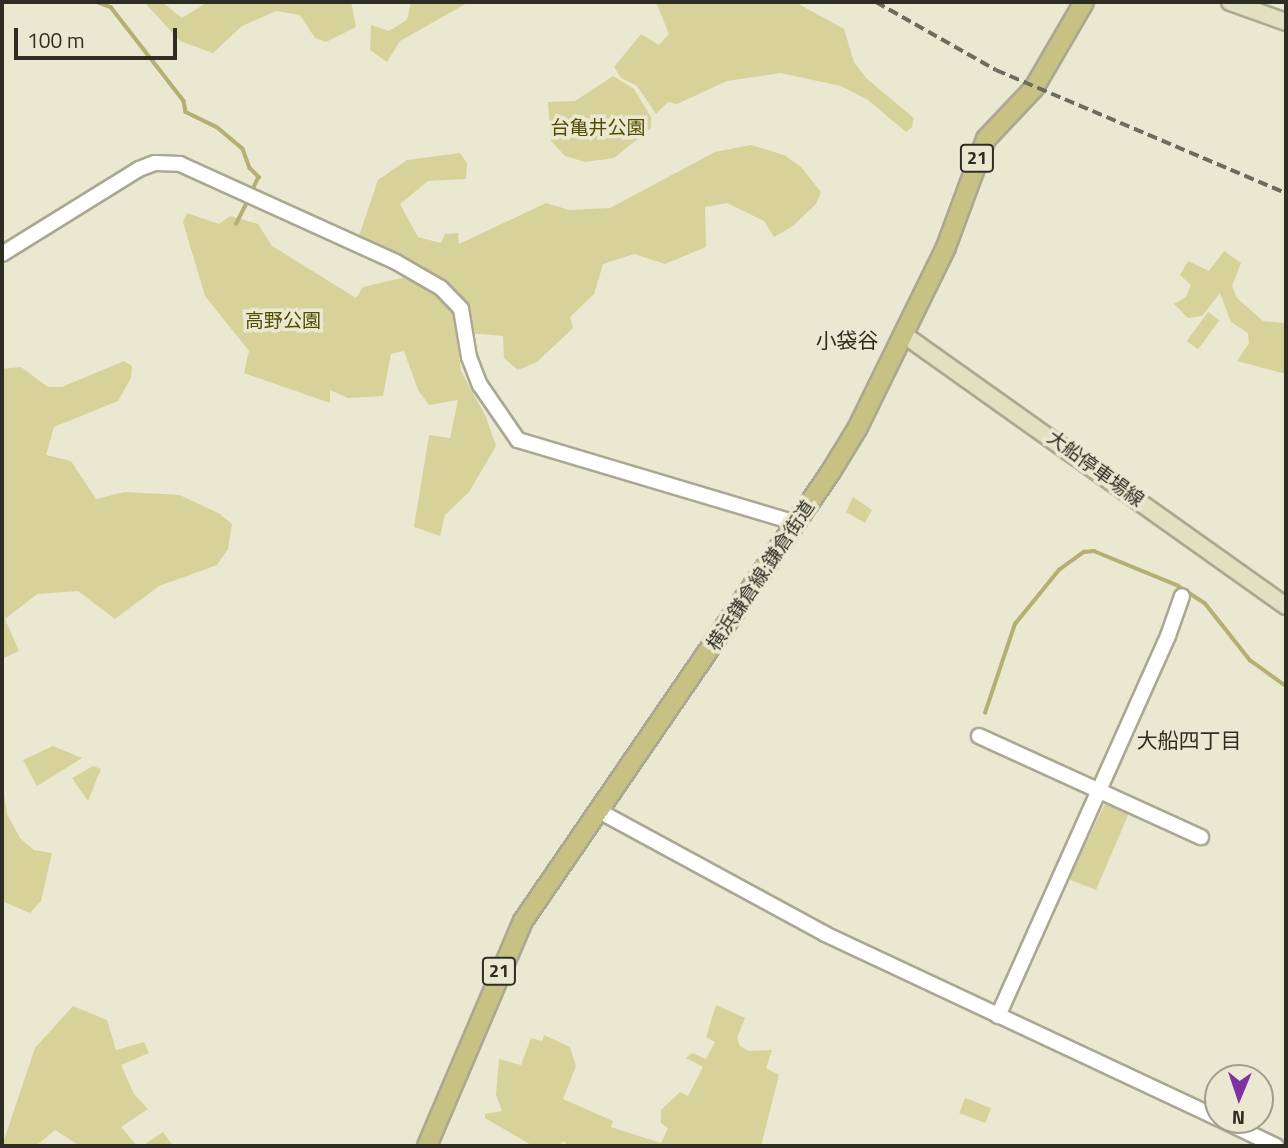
<!DOCTYPE html>
<meta charset="utf-8">
<style>
body{margin:0}
#map{position:relative;width:1288px;height:1148px;overflow:hidden;background:#eae8d0;font-family:"Titillium Web","Noto Sans JP",sans-serif}
div>[style]{position:absolute}
.green>*{inset:0;background:#d7d29a;transform-origin:0 0}
.stream>*{height:3.5px;margin:-1.75px;padding:0 1.75px;transform-origin:1.75px;border-radius:1.75px;background:#b6af74}
.roads{filter:drop-shadow(2px 0 #aaa892) drop-shadow(-2px 0 #aaa892) drop-shadow(0 2px #aaa892) drop-shadow(0 -2px #aaa892)}
.tertiary>*{height:14px;margin:-7px;padding:0 7px;transform-origin:7px;border-radius:7px;background:#fff}
.secondary>*{height:16px;margin:-8px;padding:0 8px;transform-origin:8px;border-radius:8px;background:#e3e0c1}
.primary>*{height:18px;margin:-9px;padding:0 9px;transform-origin:9px;border-radius:9px;background:#c7c183}
.rail>*{height:3.5px;margin-top:-1.75px;transform-origin:0;background:repeating-linear-gradient(90deg,#6c6b5d 0 10px,transparent 0 15px)}
span{translate:-50% -50%;white-space:nowrap;text-align:center;line-height:1.15;-webkit-text-stroke:7px #eae8d0;paint-order:stroke}
.shield-label span{padding:2px 5px;background:#eae8d0;border:2px solid;border-radius:5px;-webkit-text-stroke-width:0}
.shield-label{font-size:18px;color:#2e2d24;font-weight:700}
.park-label{font-size:19px;color:#524b00}
.street-label{font-size:19px;color:#2e2d24}
.neighbourhood-label{font-size:21px;color:#2e2d24}
.frame{position:absolute;inset:0;border:4px solid #2e2d24;pointer-events:none}
.north{position:absolute;left:1204px;top:1064px;width:70px;height:70px;box-sizing:border-box;background:#eae8d0;border:2px solid #9f9d8b;border-radius:50%;rotate:182deg;font-size:19px;font-weight:700;line-height:28px;text-align:center;color:#2e2d24}
.north::after{content:'';display:block;margin:auto;width:24px;height:32px;background:#7e31a2;clip-path:polygon(50% 0,100% 100%,50% 72%,0 100%)}
.scale{position:absolute;left:14px;top:28px;width:163px;height:32px;box-sizing:border-box;border:4px solid #2e2d24;border-top:0;padding-left:9px;font-size:21px;line-height:24px;white-space:nowrap;color:#2e2d24;-webkit-text-stroke:5px #eae8d0;paint-order:stroke}
</style>
<div id="map">
<div class="green">
<i style="clip-path:polygon(144px 2px,162px 2px,182px 18px,208px 2px,351px 2px,356px 27px,326px 42px,315px 38px,300px 15px,276px 11px,242px 26px,213px 53px,180px 41px)"></i>
<i style="clip-path:polygon(411px 2px,469px 2px,400px 41px,387px 62px,370px 50px,371px 25px,389px 31px,407px 20px)"></i>
<i style="clip-path:polygon(656px 2px,795px 2px,844px 29px,854px 62px,867px 79px,914px 118px,912px 127px,906px 132px,868px 100px,841px 86px,780px 73px,727px 81px,677px 104px,668px 102px,656px 114px,637px 86px,621px 78px,614px 67px,641px 34px,659px 45px,669px 34px)"></i>
<i style="clip-path:polygon(613px 76px,634px 89px,651px 117px,651px 128px,614px 158px,585px 162px,565px 156px,551px 141px,548px 102px,575px 101px)"></i>
<i style="clip-path:polygon(751px 145px,784px 155px,801px 167px,821px 192px,816px 204px,793px 226px,774px 237px,764px 221px,727px 203px,705px 207px,706px 247px,665px 264px,634px 254px,603px 264px,594px 294px,570px 317px,573px 328px,537px 362px,518px 370px,504px 358px,503px 336px,456px 332px,461px 371px,486px 417px,496px 446px,469px 492px,445px 515px,440px 536px,414px 527px,429px 435px,450px 438px,458px 400px,429px 405px,418px 390px,404px 351px,391px 354px,383px 396px,348px 398px,330px 390px,330px 403px,244px 373px,249px 351px,205px 296px,183px 222px,187px 213px,219px 224px,230px 216px,258px 224px,272px 246px,356px 298px,363px 287px,410px 276px,413px 264px,359px 236px,378px 180px,407px 160px,460px 153px,467px 163px,466px 179px,428px 181px,400px 204px,418px 237px,441px 243px,445px 234px,458px 233px,459px 244px,546px 203px,569px 210px,610px 208px,715px 152px)"></i>
<i style="clip-path:polygon(1224px 251px,1241px 263px,1232px 286px,1237px 298px,1263px 321px,1286px 323px,1286px 374px,1237px 361px,1249px 343px,1248px 333px,1231px 322px,1220px 293px,1202px 316px,1188px 318px,1174px 304px,1186px 297px,1191px 285px,1180px 275px,1188px 261px,1209px 271px)"></i>
<i style="left:1208px;top:312px;width:14px;height:36px;rotate:36deg"></i>
<i style="clip-path:polygon(124px 361px,132px 366px,131px 378px,118px 401px,54px 427px,46px 455px,71px 461px,96px 499px,125px 492px,180px 495px,220px 514px,232px 524px,228px 549px,217px 565px,159px 586px,115px 619px,78px 591px,37px 594px,5px 619px,19px 651px,2px 659px,2px 369px,21px 367px,48px 387px,62px 387px)"></i>
<i style="clip-path:polygon(853px 497px,872px 510px,865px 523px,846px 512px)"></i>
<i style="clip-path:polygon(53px 746px,82px 758px,37px 786px,23px 760px)"></i>
<i style="clip-path:polygon(93px 766px,101px 769px,88px 801px,72px 778px)"></i>
<i style="clip-path:polygon(2px 779px,7px 814px,20px 838px,34px 850px,52px 853px,41px 901px,30px 913px,2px 901px)"></i>
<i style="clip-path:polygon(1107px 800px,1129px 813px,1096px 890px,1068px 879px)"></i>
<i style="clip-path:polygon(716px 1005px,745px 1018px,737px 1038px,740px 1046px,749px 1051px,772px 1050px,766px 1068px,779px 1075px,761px 1146px,568px 1146px,564px 1141px,558px 1146px,533px 1146px,485px 1118px,485px 1114px,502px 1111px,496px 1095px,499px 1059px,521px 1065px,531px 1038px,542px 1041px,544px 1035px,570px 1047px,576px 1066px,563px 1099px,613px 1121px,611px 1127px,661px 1143px,668px 1128px,661px 1123px,661px 1110px,680px 1092px,688px 1096px,703px 1067px,686px 1058px,692px 1053px,706px 1059px,715px 1042px,706px 1037px)"></i>
<i style="clip-path:polygon(73px 1006px,107px 1020px,116px 1050px,144px 1042px,149px 1053px,121px 1065px,134px 1094px,148px 1109px,121px 1127px,137px 1146px,80px 1146px,55px 1130px,36px 1146px,2px 1146px,35px 1048px)"></i>
<i style="left:965px;top:1098px;width:28px;height:16px;rotate:21deg"></i>
<i style="clip-path:polygon(163px 1132px,173px 1146px,142px 1146px)"></i>
</div>
<div class="stream">
<i style="left:97px;top:2px;width:15px;rotate:20deg"></i>
<i style="left:111px;top:7px;width:119px;rotate:52.2deg"></i>
<i style="left:184px;top:101px;width:11px;rotate:80deg"></i>
<i style="left:186px;top:112px;width:34px;rotate:26deg"></i>
<i style="left:217px;top:127px;width:34px;rotate:40deg"></i>
<i style="left:243px;top:149px;width:20px;rotate:70deg"></i>
<i style="left:250px;top:168px;width:13px;rotate:45deg"></i>
<i style="left:259px;top:177px;width:17px;rotate:115deg"></i>
<i style="left:236px;top:224px;width:28px;rotate:-63deg"></i>
<i style="left:985px;top:713px;width:94px;rotate:-71.4deg"></i>
<i style="left:1015px;top:624px;width:70px;rotate:-50.8deg"></i>
<i style="left:1059px;top:570px;width:31px;rotate:-36deg"></i>
<i style="left:1084px;top:552px;width:10px;rotate:-6deg"></i>
<i style="left:1094px;top:551px;width:90px;rotate:22.3deg"></i>
<i style="left:1177px;top:585px;width:33px;rotate:33deg"></i>
<i style="left:1205px;top:603px;width:73px;rotate:51.7deg"></i>
<i style="left:1250px;top:660px;width:44px;rotate:35.8deg"></i>
</div>
<div class="roads">
<div class="tertiary">
<i style="left:2px;top:254px;width:161px;rotate:-31.8deg"></i>
<i style="left:139px;top:169px;width:17px;rotate:-21deg"></i>
<i style="left:155px;top:163px;width:25px;rotate:2deg"></i>
<i style="left:180px;top:164px;width:237px;rotate:24.4deg"></i>
<i style="left:396px;top:262px;width:52px;rotate:30deg"></i>
<i style="left:441px;top:288px;width:29px;rotate:46deg"></i>
<i style="left:461px;top:309px;width:49px;rotate:80.5deg"></i>
<i style="left:469px;top:357px;width:30px;rotate:69deg"></i>
<i style="left:480px;top:385px;width:67px;rotate:55.4deg"></i>
<i style="left:518px;top:440px;width:290px;rotate:16.6deg"></i>
<i style="left:979px;top:736px;width:244px;rotate:24.5deg"></i>
<i style="left:597px;top:810px;width:260px;rotate:28.5deg"></i>
<i style="left:825px;top:934px;width:434px;rotate:25.1deg"></i>
<i style="left:998px;top:1016px;width:416px;rotate:-65.9deg"></i>
<i style="left:1168px;top:636px;width:42px;rotate:-70.7deg"></i>
<i style="left:1222px;top:1120px;width:60px;rotate:25.7deg"></i>
</div>
<div class="secondary">
<i style="left:1230px;top:2px;width:59px;rotate:19.7deg"></i>
<i style="left:903px;top:334px;width:470px;rotate:35.4deg"></i>
</div>
<div class="primary">
<i style="left:427px;top:1146px;width:245px;rotate:-66.9deg"></i>
<i style="left:523px;top:921px;width:543px;rotate:-55.58deg"></i>
<i style="left:830px;top:473px;width:52px;rotate:-58.5deg"></i>
<i style="left:857px;top:429px;width:203px;rotate:-63.9deg"></i>
<i style="left:946px;top:247px;width:115px;rotate:-69.7deg"></i>
<i style="left:986px;top:139px;width:70px;rotate:-46.7deg"></i>
<i style="left:1034px;top:88px;width:99px;rotate:-59.8deg"></i>
</div>
</div>
<div class="rail">
<i style="left:876px;top:2px;width:138px;rotate:29.5deg"></i>
<i style="left:996px;top:70px;width:315px;rotate:23deg"></i>
</div>
<div class="shield-label">
<span style="left:977px;top:158px">21</span>
<span style="left:499px;top:971px">21</span>
</div>
<div class="park-label">
<span style="left:598px;top:127px">台亀井公園</span>
<span style="left:283px;top:320px">高野公園</span>
</div>
<div class="street-label">
<span style="left:1096px;top:468px;rotate:36deg">大船停車場線</span>
<span style="left:760px;top:575px;rotate:-56deg">横浜鎌倉線;鎌倉街道</span>
</div>
<div class="neighbourhood-label">
<span style="left:847px;top:340px">小袋谷</span>
<span style="left:1189px;top:740px">大船四丁目</span>
</div>
<div class="frame"></div>
<div class="north">N</div>
<div class="scale">100 m</div>
</div>
